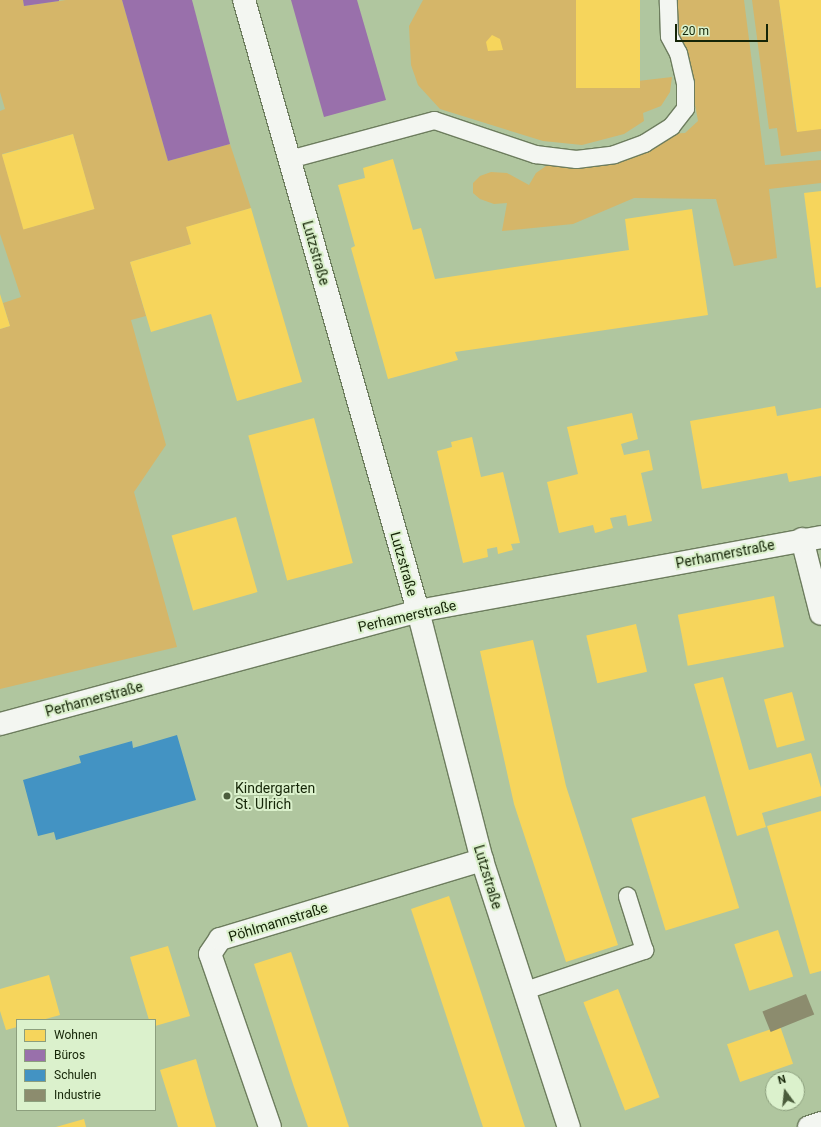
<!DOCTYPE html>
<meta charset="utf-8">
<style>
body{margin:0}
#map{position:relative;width:821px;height:1127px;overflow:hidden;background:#b0c69f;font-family:Roboto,sans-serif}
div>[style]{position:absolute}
.green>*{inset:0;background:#d5b669}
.homes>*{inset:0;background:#f6d55c;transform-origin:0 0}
.offices>*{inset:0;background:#9970ab}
.schools>*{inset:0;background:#4393c3}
.industry>*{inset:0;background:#8c8c6e;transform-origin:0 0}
.roads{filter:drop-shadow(1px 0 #6d7d5e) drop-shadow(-1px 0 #6d7d5e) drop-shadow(0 1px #6d7d5e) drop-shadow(0 -1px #6d7d5e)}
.service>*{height:17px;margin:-8.5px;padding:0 8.5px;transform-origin:8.5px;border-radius:8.5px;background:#f3f6f1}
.minor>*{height:22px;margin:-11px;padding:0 11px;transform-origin:11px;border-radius:11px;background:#f3f6f1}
.dots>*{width:11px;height:11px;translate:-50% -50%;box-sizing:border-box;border:2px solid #dbf1cc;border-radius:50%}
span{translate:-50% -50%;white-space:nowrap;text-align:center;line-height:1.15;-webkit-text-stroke:4px #dbf1cc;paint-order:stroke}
.street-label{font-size:14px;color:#152507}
.poi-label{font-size:14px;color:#152507}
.left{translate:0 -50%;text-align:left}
.legend{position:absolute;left:16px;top:1019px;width:140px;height:92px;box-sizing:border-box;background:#dbf1cc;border:1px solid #8c9f7d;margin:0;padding:5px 7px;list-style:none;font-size:12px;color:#152507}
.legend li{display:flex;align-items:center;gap:8px;height:20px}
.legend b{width:20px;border:1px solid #8c9f7d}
.north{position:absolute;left:765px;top:1071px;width:40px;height:40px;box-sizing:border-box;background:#dbf1cc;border:1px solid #8c9f7d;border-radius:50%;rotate:345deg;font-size:11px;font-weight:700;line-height:16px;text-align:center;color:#152507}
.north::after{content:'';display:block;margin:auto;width:14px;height:18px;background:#4b5d3c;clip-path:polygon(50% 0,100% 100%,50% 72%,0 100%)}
.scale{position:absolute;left:675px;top:24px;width:93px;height:18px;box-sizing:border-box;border:2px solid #152507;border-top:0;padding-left:5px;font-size:12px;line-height:14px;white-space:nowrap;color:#152507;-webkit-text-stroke:3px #dbf1cc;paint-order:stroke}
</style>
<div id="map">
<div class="green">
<i style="clip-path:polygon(evenodd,0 0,23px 0,24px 6px,66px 0,122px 0,168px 161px,230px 144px,251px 208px,187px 227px,191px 244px,130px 262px,146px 316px,131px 320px,166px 445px,134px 492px,177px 647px,0 689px,0 329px,10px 326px,3px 303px,21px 297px,0 234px,0 111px,5px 109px,0 92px,0 0,73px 134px,94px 209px,24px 229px,2px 154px,73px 134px)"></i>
<i style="clip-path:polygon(423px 0,576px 0,586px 87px,672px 77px,670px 92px,661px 106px,643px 113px,644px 121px,624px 134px,582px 145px,543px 141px,440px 109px,418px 85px,411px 65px,409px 26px)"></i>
<i style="clip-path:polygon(675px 0,744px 0,765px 165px,821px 160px,821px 183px,769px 189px,777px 258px,734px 266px,716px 199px,634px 198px,573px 224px,502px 231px,507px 203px,494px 204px,480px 199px,473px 193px,473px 183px,480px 176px,491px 172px,507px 173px,529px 185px,536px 173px,546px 166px,621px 159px,667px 134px,685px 133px,698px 121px,687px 60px,674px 16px)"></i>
<i style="clip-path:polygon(752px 0,779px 0,796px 130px,821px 127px,821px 151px,781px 156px,777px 128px,769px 129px)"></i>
</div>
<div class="homes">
<i style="left:576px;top:0;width:64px;height:88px"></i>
<i style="clip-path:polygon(779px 0,821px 0,821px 129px,797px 132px)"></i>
<i style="clip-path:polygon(492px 35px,500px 39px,503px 50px,488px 51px,486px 42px)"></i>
<i style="left:73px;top:134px;width:78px;height:74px;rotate:74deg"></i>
<i style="clip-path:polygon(393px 159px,413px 230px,421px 228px,435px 279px,629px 250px,625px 219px,692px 209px,708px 315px,455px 352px,458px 360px,388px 379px,351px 248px,355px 246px,338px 185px,365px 178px,363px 168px)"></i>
<i style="clip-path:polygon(821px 191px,821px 287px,816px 288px,804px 193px)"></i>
<i style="clip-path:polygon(251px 208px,302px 382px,237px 401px,211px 314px,151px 332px,130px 262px,191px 244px,186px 227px)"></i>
<i style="clip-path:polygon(0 294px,10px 326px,0 329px)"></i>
<i style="clip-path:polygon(775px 406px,777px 416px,821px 408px,821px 476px,789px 482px,787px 473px,702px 489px,690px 421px)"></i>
<i style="clip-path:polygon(632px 413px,638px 439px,621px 444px,624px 455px,649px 450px,653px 470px,641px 473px,652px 521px,628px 526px,626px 515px,610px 518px,613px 528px,595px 533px,593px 525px,559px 533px,547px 482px,578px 474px,567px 427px)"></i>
<i style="left:314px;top:418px;width:150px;height:68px;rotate:75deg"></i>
<i style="clip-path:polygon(472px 437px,481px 477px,503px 472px,520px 543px,511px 544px,513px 550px,498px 554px,497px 547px,487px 549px,488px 557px,463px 563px,437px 451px,452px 447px,451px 442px)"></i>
<i style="left:236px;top:517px;width:78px;height:67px;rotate:74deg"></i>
<i style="left:774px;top:596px;width:52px;height:98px;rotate:79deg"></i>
<i style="left:636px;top:624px;width:49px;height:51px;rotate:77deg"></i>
<i style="clip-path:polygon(533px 640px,566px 786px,618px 945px,566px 962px,514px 804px,480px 651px)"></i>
<i style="clip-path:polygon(723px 677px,749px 770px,811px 753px,821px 788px,821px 796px,762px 813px,766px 827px,737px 836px,694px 684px)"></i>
<i style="left:792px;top:692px;width:50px;height:29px;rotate:75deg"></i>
<i style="left:705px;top:796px;width:117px;height:77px;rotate:73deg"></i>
<i style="clip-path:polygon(821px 811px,821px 971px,810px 974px,767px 826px)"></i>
<i style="clip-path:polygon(449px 896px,480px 989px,525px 1127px,483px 1127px,411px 909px)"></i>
<i style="left:778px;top:930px;width:49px;height:46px;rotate:72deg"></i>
<i style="clip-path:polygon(168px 946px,190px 1016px,155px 1026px,155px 1020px,149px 1020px,130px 957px)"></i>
<i style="clip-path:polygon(291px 952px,332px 1075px,349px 1127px,308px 1127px,294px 1087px,254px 964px)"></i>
<i style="clip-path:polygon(49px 975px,60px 1015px,42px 1020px,17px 1020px,17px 1027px,6px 1030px,0 1011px,0 989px)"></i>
<i style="left:618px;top:989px;width:116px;height:37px;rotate:69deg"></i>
<i style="left:780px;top:1026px;width:40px;height:56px;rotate:71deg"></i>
<i style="clip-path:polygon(196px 1059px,206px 1094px,216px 1127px,178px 1127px,160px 1070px)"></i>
<i style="clip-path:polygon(84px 1119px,86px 1127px,56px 1127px)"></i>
</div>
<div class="offices">
<i style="clip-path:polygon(23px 0,59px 0,59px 1px,24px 6px)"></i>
<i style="clip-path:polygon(122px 0,192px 0,230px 144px,168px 161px)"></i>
<i style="clip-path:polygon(291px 0,357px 0,386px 100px,324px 117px)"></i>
</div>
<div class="schools">
<i style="clip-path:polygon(177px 735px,196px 800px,56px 840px,54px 832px,38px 836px,23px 780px,81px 763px,79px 756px,132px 741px,133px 748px)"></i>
</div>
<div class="industry">
<i style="left:806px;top:994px;width:22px;height:47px;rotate:68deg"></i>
</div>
<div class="roads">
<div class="service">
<i style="left:289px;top:159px;width:150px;rotate:-15.1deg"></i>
<i style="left:434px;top:120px;width:107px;rotate:18.6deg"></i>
<i style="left:535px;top:154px;width:41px;rotate:7deg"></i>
<i style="left:576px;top:159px;width:38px;rotate:-7deg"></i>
<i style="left:614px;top:154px;width:32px;rotate:-20deg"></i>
<i style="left:644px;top:143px;width:32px;rotate:-32deg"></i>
<i style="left:671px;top:126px;width:23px;rotate:-52deg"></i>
<i style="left:685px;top:108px;width:25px;rotate:-90deg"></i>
<i style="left:685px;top:83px;width:31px;rotate:-103deg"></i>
<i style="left:678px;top:53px;width:19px;rotate:-118deg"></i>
<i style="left:669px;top:36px;width:36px;rotate:-92deg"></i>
<i style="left:525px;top:990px;width:126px;rotate:-18.6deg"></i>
<i style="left:644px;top:950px;width:57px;rotate:-107.5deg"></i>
</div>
<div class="minor">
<i style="left:244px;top:0;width:635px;rotate:74.1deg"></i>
<i style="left:418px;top:611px;width:257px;rotate:75.6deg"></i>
<i style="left:482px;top:860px;width:281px;rotate:72deg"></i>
<i style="left:802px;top:539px;width:77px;rotate:75.8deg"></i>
<i style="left:0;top:724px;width:433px;rotate:-15.1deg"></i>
<i style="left:418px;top:611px;width:410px;rotate:-10.4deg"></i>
<i style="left:270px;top:1127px;width:183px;rotate:-109.1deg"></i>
<i style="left:210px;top:954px;width:18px;rotate:-56deg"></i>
<i style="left:220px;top:939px;width:274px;rotate:-16.8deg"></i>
<i style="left:809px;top:1127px;width:13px;rotate:-18deg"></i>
</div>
</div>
<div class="dots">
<i style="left:227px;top:796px;background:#4b5d3c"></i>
</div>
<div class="street-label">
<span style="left:316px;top:253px;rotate:74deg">Lutzstraße</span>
<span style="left:725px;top:554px;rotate:-11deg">Perhamerstraße</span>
<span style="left:404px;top:564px;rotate:74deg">Lutzstraße</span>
<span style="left:407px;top:616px;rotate:-13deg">Perhamerstraße</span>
<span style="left:94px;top:699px;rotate:-15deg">Perhamerstraße</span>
<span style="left:488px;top:877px;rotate:73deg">Lutzstraße</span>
<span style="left:278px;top:922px;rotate:-17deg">Pöhlmannstraße</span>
</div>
<div class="poi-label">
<span class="left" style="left:235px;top:796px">Kindergarten<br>St. UIrich</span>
</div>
<ul class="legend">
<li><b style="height:11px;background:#f6d55c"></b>Wohnen</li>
<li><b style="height:11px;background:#9970ab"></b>Büros</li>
<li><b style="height:11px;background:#4393c3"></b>Schulen</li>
<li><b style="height:11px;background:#8c8c6e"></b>Industrie</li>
</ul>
<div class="north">N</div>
<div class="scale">20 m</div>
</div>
